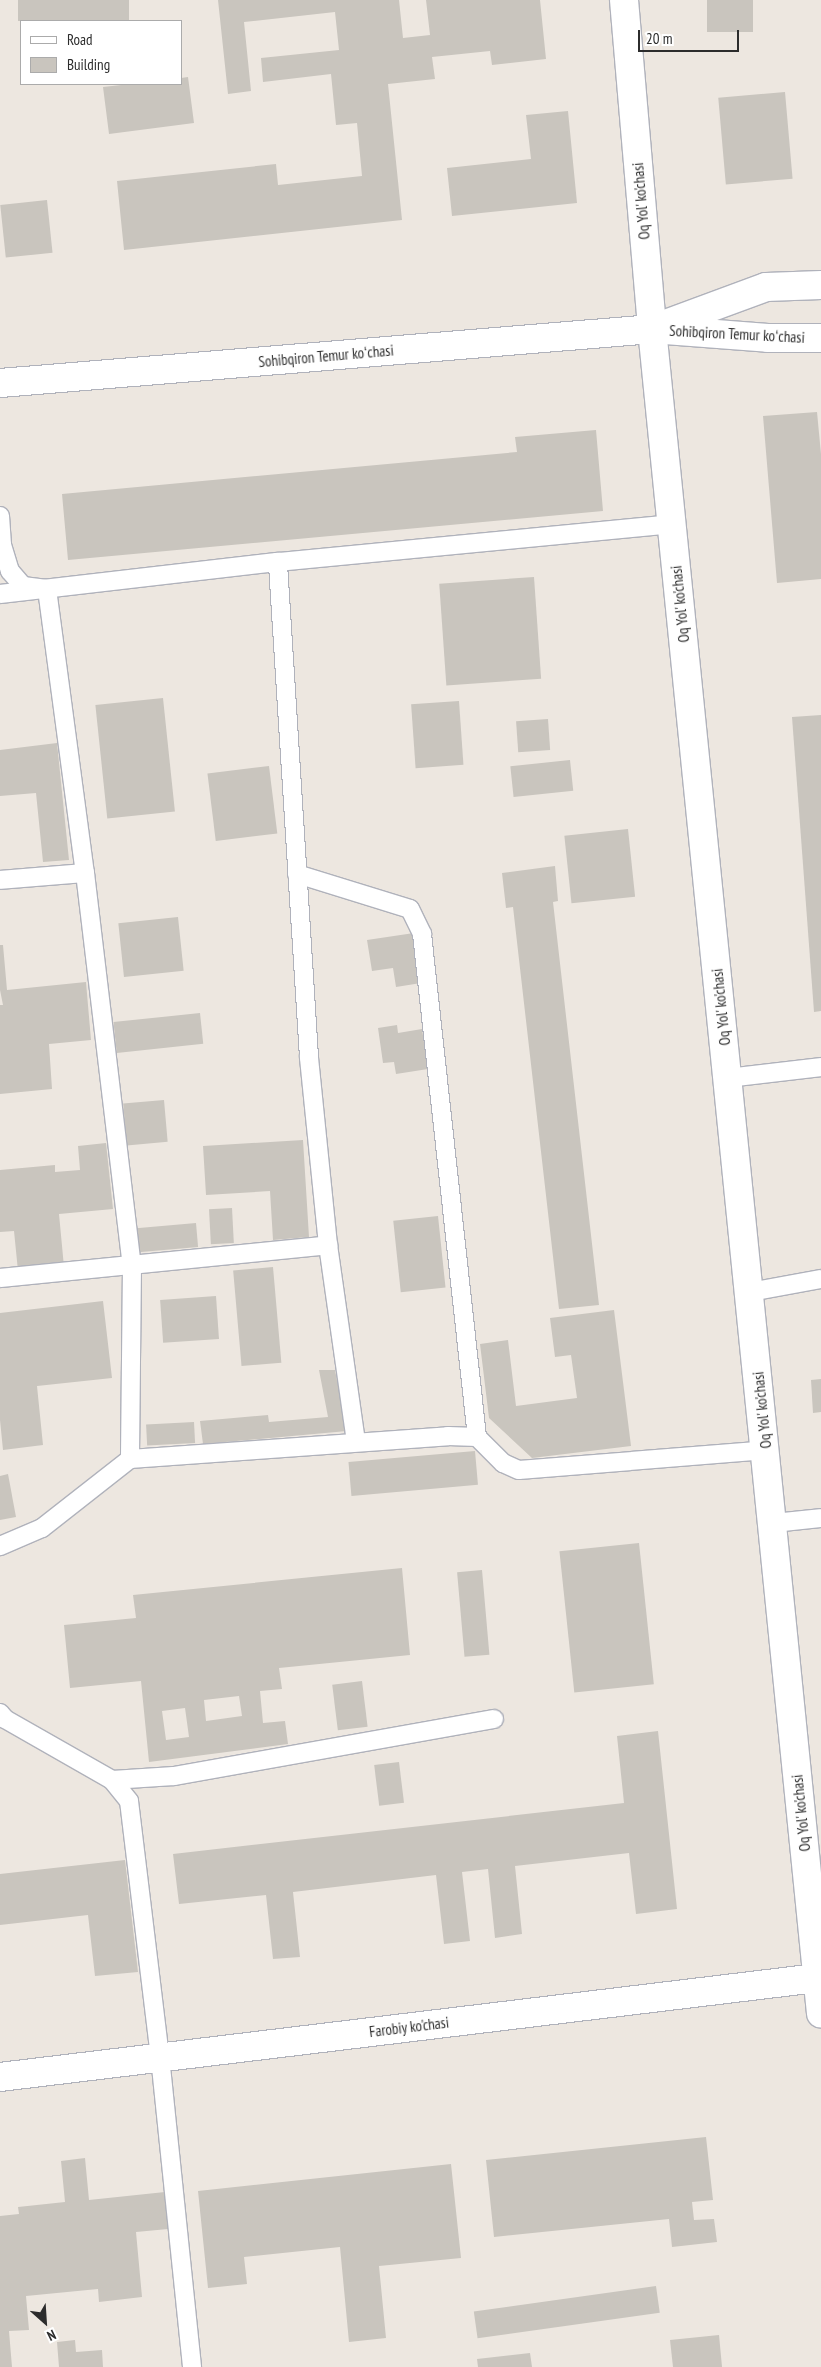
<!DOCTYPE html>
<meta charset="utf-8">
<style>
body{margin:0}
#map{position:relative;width:821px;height:2367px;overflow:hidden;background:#ede7e0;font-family:"PT Sans Narrow",sans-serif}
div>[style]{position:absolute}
.building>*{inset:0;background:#c9c5be;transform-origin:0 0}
.roads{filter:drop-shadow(1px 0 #b0b2bb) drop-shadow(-1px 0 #b0b2bb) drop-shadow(0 1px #b0b2bb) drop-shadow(0 -1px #b0b2bb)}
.service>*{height:18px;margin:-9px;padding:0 9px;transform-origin:9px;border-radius:9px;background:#fff}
.minor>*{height:28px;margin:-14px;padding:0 14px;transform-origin:14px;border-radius:14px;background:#fff}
.tertiary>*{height:28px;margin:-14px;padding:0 14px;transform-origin:14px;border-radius:14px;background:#fff}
.secondary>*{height:28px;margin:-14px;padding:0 14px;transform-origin:14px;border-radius:14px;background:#fff}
span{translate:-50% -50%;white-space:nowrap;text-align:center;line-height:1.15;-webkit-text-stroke:4px #fff;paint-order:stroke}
.street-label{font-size:15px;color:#2c2c2c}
.legend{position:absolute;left:20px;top:20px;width:162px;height:65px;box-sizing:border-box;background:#fff;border:1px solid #ababab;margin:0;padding:6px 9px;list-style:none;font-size:15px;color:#2c2c2c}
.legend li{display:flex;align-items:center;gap:10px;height:25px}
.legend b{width:25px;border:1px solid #ababab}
.north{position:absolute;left:20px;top:2297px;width:50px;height:50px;-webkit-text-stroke:4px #fff;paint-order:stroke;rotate:154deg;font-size:14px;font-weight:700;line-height:20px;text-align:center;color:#2c2c2c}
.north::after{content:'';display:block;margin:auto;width:18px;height:22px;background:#2c2c2c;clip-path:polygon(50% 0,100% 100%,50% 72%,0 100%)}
.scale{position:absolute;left:638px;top:30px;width:101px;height:22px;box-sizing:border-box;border:2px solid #2c2c2c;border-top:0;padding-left:6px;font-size:15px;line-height:18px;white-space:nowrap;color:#2c2c2c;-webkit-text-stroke:4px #fff;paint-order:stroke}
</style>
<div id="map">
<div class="building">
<i style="left:18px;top:0;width:111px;height:21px"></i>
<i style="clip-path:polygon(218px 0,399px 0,403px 38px,430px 35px,426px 0,540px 0,546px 59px,492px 65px,490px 51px,432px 57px,435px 79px,388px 84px,402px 220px,124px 250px,117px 181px,276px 164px,278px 185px,362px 176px,357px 123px,336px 125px,331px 74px,263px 82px,261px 58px,339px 50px,335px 12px,244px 22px,251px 91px,228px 94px)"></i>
<i style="left:707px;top:0;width:46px;height:32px"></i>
<i style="clip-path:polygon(188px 77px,194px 123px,109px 134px,103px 87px,130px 84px,181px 84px,181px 78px)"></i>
<i style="left:785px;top:92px;width:87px;height:67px;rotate:85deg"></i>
<i style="clip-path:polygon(568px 111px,577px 203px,452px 216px,447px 168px,531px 159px,526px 115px)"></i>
<i style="left:47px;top:200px;width:53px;height:47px;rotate:84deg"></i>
<i style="clip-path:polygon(817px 412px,821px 454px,821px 579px,777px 583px,763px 416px)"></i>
<i style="clip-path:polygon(596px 430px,603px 511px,68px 560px,62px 494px,517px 452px,515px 437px)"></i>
<i style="left:534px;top:577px;width:102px;height:95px;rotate:86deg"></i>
<i style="left:163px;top:698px;width:114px;height:68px;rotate:84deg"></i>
<i style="left:459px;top:701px;width:64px;height:48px;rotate:86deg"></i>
<i style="clip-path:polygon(821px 715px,821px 1011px,814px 1012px,792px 717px)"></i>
<i style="left:548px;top:719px;width:31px;height:32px;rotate:86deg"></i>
<i style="clip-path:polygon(57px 743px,69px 860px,43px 862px,36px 793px,0 796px,0 750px)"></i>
<i style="left:570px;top:760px;width:31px;height:60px;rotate:84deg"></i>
<i style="left:269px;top:766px;width:68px;height:62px;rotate:83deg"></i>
<i style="left:628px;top:829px;width:68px;height:64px;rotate:84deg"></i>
<i style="clip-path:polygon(555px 866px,558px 901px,553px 902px,599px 1305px,559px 1309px,513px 907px,506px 908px,502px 873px)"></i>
<i style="left:178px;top:917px;width:54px;height:60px;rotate:84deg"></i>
<i style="clip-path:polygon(414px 933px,421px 983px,396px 987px,393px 968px,372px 971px,367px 940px)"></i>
<i style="clip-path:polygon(0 945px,3px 945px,7px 990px,86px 982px,91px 1040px,49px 1044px,52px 1089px,0 1094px,0 1005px,3px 1005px,0 990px)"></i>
<i style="left:200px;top:1013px;width:31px;height:87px;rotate:84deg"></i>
<i style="clip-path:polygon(397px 1025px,398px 1033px,422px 1029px,428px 1069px,396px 1074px,394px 1062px,383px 1063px,378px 1028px)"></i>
<i style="left:164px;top:1100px;width:42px;height:41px;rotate:85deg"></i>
<i style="clip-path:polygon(303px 1140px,309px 1237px,273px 1240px,270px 1191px,206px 1195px,203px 1146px)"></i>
<i style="clip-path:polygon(106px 1143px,113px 1209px,59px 1214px,64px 1267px,18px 1271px,14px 1231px,0 1232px,0 1170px,55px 1165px,55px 1172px,80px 1170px,78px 1146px)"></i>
<i style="left:232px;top:1208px;width:35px;height:23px;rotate:87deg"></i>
<i style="left:438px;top:1216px;width:72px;height:45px;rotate:84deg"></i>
<i style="left:196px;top:1223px;width:24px;height:60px;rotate:85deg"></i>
<i style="left:273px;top:1267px;width:96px;height:40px;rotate:85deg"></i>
<i style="left:216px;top:1296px;width:43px;height:56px;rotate:86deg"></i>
<i style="clip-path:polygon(103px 1301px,112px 1378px,37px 1386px,43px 1445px,3px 1450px,0 1420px,0 1313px)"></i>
<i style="clip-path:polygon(614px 1310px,631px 1446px,532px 1458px,489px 1418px,480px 1344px,508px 1340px,516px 1406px,577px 1398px,571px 1355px,555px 1357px,550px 1318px)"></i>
<i style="clip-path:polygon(319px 1370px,335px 1370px,347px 1431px,203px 1444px,200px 1421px,268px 1415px,269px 1422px,328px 1417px)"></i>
<i style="clip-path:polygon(821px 1379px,821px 1412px,813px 1413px,811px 1380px)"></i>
<i style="left:194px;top:1422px;width:21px;height:48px;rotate:87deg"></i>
<i style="left:475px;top:1451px;width:34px;height:127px;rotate:85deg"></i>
<i style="clip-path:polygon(8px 1474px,16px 1517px,0 1520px,0 1476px)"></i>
<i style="left:639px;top:1543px;width:142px;height:80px;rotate:84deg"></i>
<i style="clip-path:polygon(evenodd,402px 1568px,410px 1655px,279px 1668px,282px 1689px,260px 1691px,263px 1723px,285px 1721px,288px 1744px,149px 1762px,141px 1681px,70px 1688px,64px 1625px,136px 1618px,133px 1595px,402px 1568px,239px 1696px,242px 1716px,206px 1721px,204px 1700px,239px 1696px,402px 1568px,185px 1708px,189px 1737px,166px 1740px,162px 1711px,185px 1708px)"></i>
<i style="left:482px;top:1570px;width:85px;height:25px;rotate:85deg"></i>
<i style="left:362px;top:1681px;width:46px;height:30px;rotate:83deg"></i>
<i style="clip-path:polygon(658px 1731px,677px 1909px,636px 1914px,629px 1853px,515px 1866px,522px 1934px,495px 1938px,488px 1869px,462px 1872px,470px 1941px,444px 1944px,436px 1875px,293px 1892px,300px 1957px,273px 1959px,266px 1895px,179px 1904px,173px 1854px,624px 1803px,617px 1736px)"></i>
<i style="left:399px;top:1762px;width:41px;height:25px;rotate:83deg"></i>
<i style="clip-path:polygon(125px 1860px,138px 1972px,95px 1976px,88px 1915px,0 1925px,0 1874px)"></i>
<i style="clip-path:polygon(706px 2137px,713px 2200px,692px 2202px,694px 2220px,714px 2219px,717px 2242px,672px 2247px,669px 2219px,494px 2237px,486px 2160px)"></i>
<i style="clip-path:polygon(85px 2158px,89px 2200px,165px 2192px,168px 2229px,136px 2232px,142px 2297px,99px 2302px,98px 2289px,26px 2296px,29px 2330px,9px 2331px,12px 2367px,0 2367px,0 2216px,19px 2214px,18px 2207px,65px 2202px,61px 2161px)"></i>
<i style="clip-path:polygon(451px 2164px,461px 2258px,379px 2266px,386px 2338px,349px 2342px,340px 2247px,244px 2257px,247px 2284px,208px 2288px,198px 2191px)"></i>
<i style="left:656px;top:2286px;width:27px;height:184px;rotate:82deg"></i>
<i style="clip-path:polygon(719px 2335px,722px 2367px,673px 2367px,670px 2340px)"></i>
<i style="clip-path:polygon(75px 2340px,76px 2352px,102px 2350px,103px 2367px,59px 2367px,57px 2342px)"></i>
<i style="clip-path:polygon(530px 2353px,532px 2367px,478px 2367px,477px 2359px)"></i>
</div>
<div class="roads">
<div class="service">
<i style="left:0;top:516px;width:29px;rotate:86deg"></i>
<i style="left:2px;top:545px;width:27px;rotate:73deg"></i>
<i style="left:10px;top:571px;width:20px;rotate:49deg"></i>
<i style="left:23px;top:586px;width:24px;rotate:7deg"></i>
<i style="left:47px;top:589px;width:287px;rotate:82.4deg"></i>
<i style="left:85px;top:873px;width:395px;rotate:83.2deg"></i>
<i style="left:132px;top:1265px;width:194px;rotate:90.6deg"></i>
<i style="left:130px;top:1459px;width:112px;rotate:141.9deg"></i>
<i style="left:42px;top:1528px;width:46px;rotate:156.8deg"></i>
<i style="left:0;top:594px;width:280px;rotate:-6.6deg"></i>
<i style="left:278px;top:562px;width:396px;rotate:-5.5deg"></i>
<i style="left:297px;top:874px;width:118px;rotate:17.2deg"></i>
<i style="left:410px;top:909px;width:28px;rotate:64deg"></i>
<i style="left:422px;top:934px;width:506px;rotate:83.76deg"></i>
<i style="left:0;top:880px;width:85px;rotate:-4.7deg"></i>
<i style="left:728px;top:1078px;width:94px;rotate:-6.7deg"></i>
<i style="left:328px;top:1245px;width:198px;rotate:81.9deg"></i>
<i style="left:0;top:1278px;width:330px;rotate:-5.7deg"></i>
<i style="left:328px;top:1245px;width:189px;rotate:-95.8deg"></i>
<i style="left:309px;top:1057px;width:496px;rotate:-93.6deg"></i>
<i style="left:750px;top:1292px;width:72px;rotate:-10.4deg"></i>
<i style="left:130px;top:1459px;width:319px;rotate:-4.1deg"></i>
<i style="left:448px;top:1436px;width:29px;rotate:2deg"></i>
<i style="left:477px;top:1437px;width:37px;rotate:45deg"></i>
<i style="left:503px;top:1463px;width:17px;rotate:24deg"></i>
<i style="left:519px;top:1470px;width:248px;rotate:-4.6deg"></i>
<i style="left:773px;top:1523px;width:48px;rotate:-5.9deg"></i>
<i style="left:0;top:1713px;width:8px;rotate:50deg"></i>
<i style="left:5px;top:1719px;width:123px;rotate:29.7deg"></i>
<i style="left:112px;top:1780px;width:27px;rotate:51deg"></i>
<i style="left:129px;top:1801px;width:258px;rotate:83.1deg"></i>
<i style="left:160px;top:2057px;width:312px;rotate:84.1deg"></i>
<i style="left:112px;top:1780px;width:62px;rotate:-3.7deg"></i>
<i style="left:174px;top:1776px;width:325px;rotate:-10.1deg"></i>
</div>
<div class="minor">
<i style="left:0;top:2077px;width:823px;rotate:-6.91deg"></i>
</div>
<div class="tertiary">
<i style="left:624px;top:0;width:330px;rotate:85.1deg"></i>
<i style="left:652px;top:329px;width:1693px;rotate:84.27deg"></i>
</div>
<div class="secondary">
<i style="left:821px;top:285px;width:55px;rotate:177.9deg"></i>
<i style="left:766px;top:287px;width:121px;rotate:159.8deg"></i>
<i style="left:652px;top:329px;width:116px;rotate:4.4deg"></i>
<i style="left:768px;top:338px;width:53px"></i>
<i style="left:0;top:383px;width:654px;rotate:-4.73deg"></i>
</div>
</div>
<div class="street-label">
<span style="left:641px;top:201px;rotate:-95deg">Oq Yol' ko'chasi</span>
<span style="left:737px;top:334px;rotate:3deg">Sohibqiron Temur koʻchasi</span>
<span style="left:326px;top:356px;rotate:-5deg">Sohibqiron Temur koʻchasi</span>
<span style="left:680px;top:604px;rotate:-96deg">Oq Yol' ko'chasi</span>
<span style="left:721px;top:1007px;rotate:-96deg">Oq Yol' ko'chasi</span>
<span style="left:762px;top:1410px;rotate:-96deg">Oq Yol' ko'chasi</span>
<span style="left:801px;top:1813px;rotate:-96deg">Oq Yol' ko'chasi</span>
<span style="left:409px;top:2027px;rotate:-7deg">Farobiy ko'chasi</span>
</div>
<ul class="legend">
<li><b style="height:6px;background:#fff"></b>Road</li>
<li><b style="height:14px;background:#c9c5be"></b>Building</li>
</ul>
<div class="north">N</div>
<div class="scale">20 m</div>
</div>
